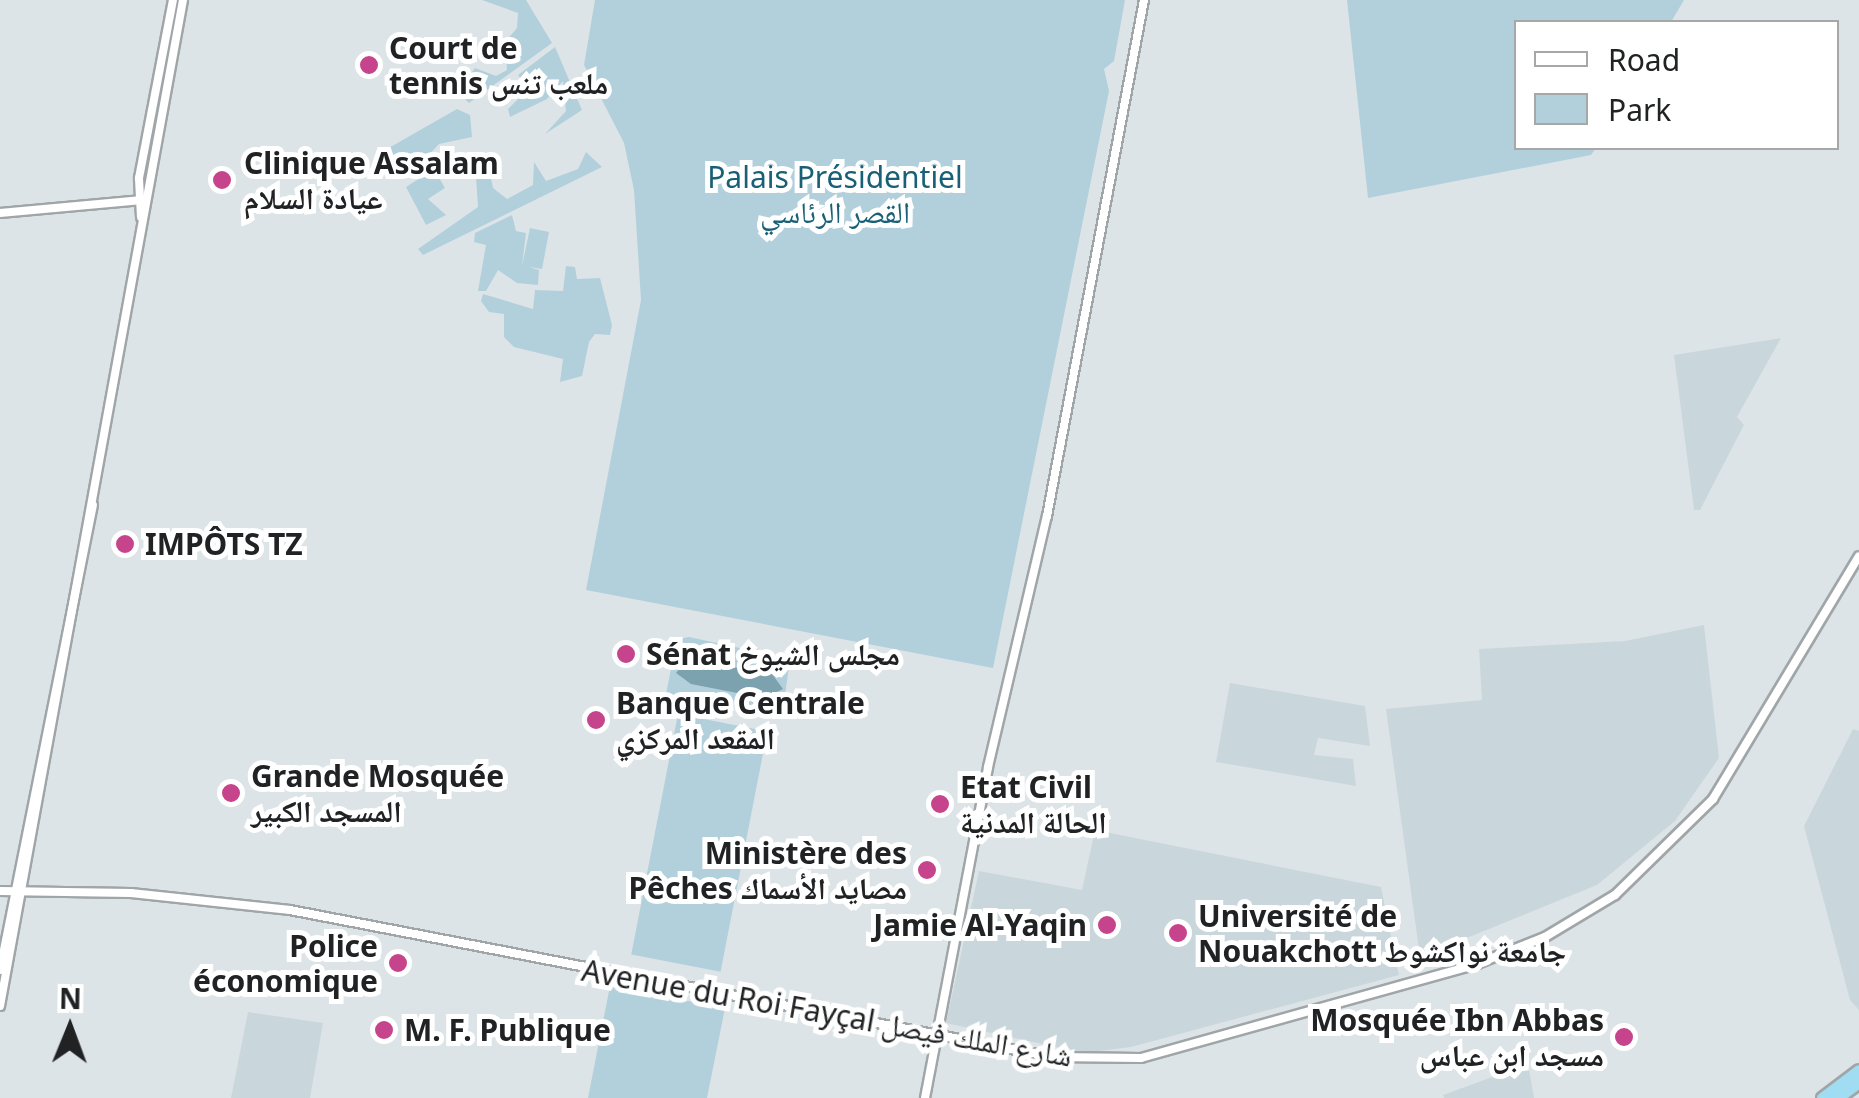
<!DOCTYPE html>
<meta charset="utf-8">
<style>
body{margin:0}
#map{position:relative;width:1859px;height:1098px;overflow:hidden;background:#dde4e7;font-family:"Noto Sans","Noto Naskh Arabic",sans-serif}
div>[style]{position:absolute}
.built>*{inset:0;background:#c9d7dc}
.green>*{inset:0;background:#b2d0dc;transform-origin:0 0}
.water>*{inset:0;background:#7ca1af}
.roads{filter:drop-shadow(2px 0 #a0a6a8) drop-shadow(-2px 0 #a0a6a8) drop-shadow(0 2px #a0a6a8) drop-shadow(0 -2px #a0a6a8)}
.minor>*{height:8px;margin:-4px;padding:0 4px;transform-origin:4px;border-radius:4px;background:#fff}
.highway>*{height:11px;margin:-5.5px;padding:0 5.5px;transform-origin:5.5px;border-radius:5.5px;background:#a0dcf2}
.dots>*{width:28px;height:28px;translate:-50% -50%;box-sizing:border-box;border:5px solid #fff;border-radius:50%}
span{translate:-50% -50%;white-space:nowrap;text-align:center;line-height:1.15;-webkit-text-stroke:10px #fff;paint-order:stroke}
.poi-label{font-size:30px;color:#202223;font-weight:700}
.left{translate:0 -50%;text-align:left}
.right{translate:-100% -50%;text-align:right}
.park-label{font-size:30px;color:#196076}
.street-label{font-size:30px;color:#202223}
.legend{position:absolute;left:1514px;top:20px;width:325px;height:130px;box-sizing:border-box;background:#fff;border:2px solid #a6a7a7;margin:0;padding:12px 18px;list-style:none;font-size:30px;color:#202223}
.legend li{display:flex;align-items:center;gap:20px;height:50px}
.legend b{width:50px;border:2px solid #a6a7a7}
.north{position:absolute;left:20px;top:978px;width:100px;height:100px;-webkit-text-stroke:8px #fff;paint-order:stroke;rotate:1deg;font-size:28px;font-weight:700;line-height:40px;text-align:center;color:#202223}
.north::after{content:'';display:block;margin:auto;width:35px;height:45px;background:#202223;clip-path:polygon(50% 0,100% 100%,50% 72%,0 100%)}
</style>
<div id="map">
<div class="built">
<i style="clip-path:polygon(1781px 338px,1737px 417px,1744px 425px,1700px 510px,1694px 510px,1674px 355px)"></i>
<i style="clip-path:polygon(1704px 625px,1719px 758px,1675px 821px,1597px 885px,1420px 957px,1386px 709px,1482px 700px,1479px 649px,1625px 641px)"></i>
<i style="clip-path:polygon(1230px 683px,1365px 706px,1370px 746px,1318px 738px,1314px 755px,1353px 759px,1356px 786px,1216px 762px)"></i>
<i style="clip-path:polygon(1853px 729px,1859px 731px,1859px 1010px,1850px 1000px,1804px 826px)"></i>
<i style="clip-path:polygon(1095px 830px,1381px 887px,1399px 975px,1131px 1047px,1083px 1053px,946px 1023px,979px 871px,1082px 890px)"></i>
<i style="clip-path:polygon(248px 1012px,323px 1023px,310px 1098px,231px 1098px)"></i>
<i style="clip-path:polygon(1528px 1064px,1534px 1098px,1444px 1098px,1443px 1095px)"></i>
</div>
<div class="green">
<i style="clip-path:polygon(482px 0,526px 0,552px 43px,469px 103px,448px 82px,464px 83px,475px 68px,496px 76px,507px 70px,505px 42px,517px 28px,518px 13px)"></i>
<i style="clip-path:polygon(595px 0,1125px 0,1114px 61px,1104px 69px,1109px 91px,993px 668px,586px 590px,641px 300px,634px 190px,624px 143px,584px 65px)"></i>
<i style="clip-path:polygon(1347px 0,1684px 0,1671px 22px,1516px 22px,1516px 148px,1596px 148px,1591px 155px,1368px 198px)"></i>
<i style="clip-path:polygon(555px 47px,582px 110px,545px 134px,566px 111px,563px 81px,547px 99px,510px 117px,508px 109px,528px 89px,518px 75px)"></i>
<i style="clip-path:polygon(457px 109px,470px 115px,472px 137px,439px 144px,420px 164px,393px 165px,387px 149px)"></i>
<i style="clip-path:polygon(586px 152px,602px 167px,423px 255px,418px 249px,478px 207px,476px 177px,490px 174px,493px 188px,507px 199px,533px 185px,534px 162px,546px 181px,578px 169px)"></i>
<i style="clip-path:polygon(434px 169px,445px 188px,428px 199px,446px 215px,426px 225px,406px 187px)"></i>
<i style="clip-path:polygon(512px 215px,516px 231px,526px 233px,522px 266px,530px 228px,549px 232px,542px 269px,529px 267px,539px 270px,538px 285px,517px 283px,498px 270px,486px 291px,478px 291px,486px 245px,474px 242px,475px 233px)"></i>
<i style="clip-path:polygon(566px 266px,575px 267px,577px 279px,600px 278px,612px 325px,610px 335px,595px 334px,589px 342px,582px 376px,560px 382px,563px 359px,514px 347px,504px 337px,504px 314px,489px 312px,481px 301px,483px 294px,533px 309px,535px 290px,563px 291px)"></i>
<i style="clip-path:polygon(689px 637px,790px 659px,782px 717px,666px 694px,677px 639px)"></i>
<i style="left:678px;top:714px;width:91px;height:245px;rotate:11deg"></i>
<i style="clip-path:polygon(610px 986px,725px 1008px,707px 1098px,588px 1098px)"></i>
</div>
<div class="water">
<i style="clip-path:polygon(687px 659px,772px 674px,783px 689px,763px 698px,691px 684px,676px 673px)"></i>
</div>
<div class="roads">
<div class="minor">
<i style="left:0;top:213px;width:143px;rotate:-5.2deg"></i>
<i style="left:141px;top:217px;width:39px;rotate:-93deg"></i>
<i style="left:139px;top:178px;width:181px;rotate:-79.2deg"></i>
<i style="left:0;top:891px;width:131px;rotate:0.9deg"></i>
<i style="left:131px;top:893px;width:160px;rotate:6.1deg"></i>
<i style="left:290px;top:910px;width:777px;rotate:10.91deg"></i>
<i style="left:1053px;top:1057px;width:88px;rotate:0.7deg"></i>
<i style="left:1141px;top:1058px;width:349px;rotate:-15.6deg"></i>
<i style="left:1477px;top:964px;width:73px;rotate:-21.7deg"></i>
<i style="left:1545px;top:937px;width:82px;rotate:-31deg"></i>
<i style="left:1615px;top:895px;width:137px;rotate:-44.4deg"></i>
<i style="left:1713px;top:799px;width:283px;rotate:-59deg"></i>
<i style="left:0;top:970px;width:474px;rotate:-78.7deg"></i>
<i style="left:0;top:1006px;width:1023px;rotate:-79.69deg"></i>
<i style="left:925px;top:1098px;width:337px;rotate:-79.2deg"></i>
<i style="left:988px;top:767px;width:258px;rotate:-76.8deg"></i>
<i style="left:1047px;top:516px;width:525px;rotate:-79.35deg"></i>
</div>
<div class="highway">
<i style="left:1822px;top:1098px;width:46px;rotate:-37.1deg"></i>
<i style="left:1837px;top:1098px;width:27px;rotate:-36deg"></i>
</div>
</div>
<div class="dots">
<i style="left:369px;top:65px;background:#c6448c"></i>
<i style="left:222px;top:180px;background:#c6448c"></i>
<i style="left:125px;top:544px;background:#c6448c"></i>
<i style="left:626px;top:654px;background:#c6448c"></i>
<i style="left:596px;top:720px;background:#c6448c"></i>
<i style="left:231px;top:793px;background:#c6448c"></i>
<i style="left:940px;top:804px;background:#c6448c"></i>
<i style="left:927px;top:870px;background:#c6448c"></i>
<i style="left:1107px;top:925px;background:#c6448c"></i>
<i style="left:1178px;top:933px;background:#c6448c"></i>
<i style="left:398px;top:963px;background:#c6448c"></i>
<i style="left:384px;top:1030px;background:#c6448c"></i>
<i style="left:1624px;top:1037px;background:#c6448c"></i>
</div>
<div class="poi-label">
<span class="left" style="left:389px;top:65px">Court de<br>tennis ملعب تنس</span>
<span class="left" style="left:244px;top:180px">Clinique Assalam<br>عيادة السلام</span>
<span class="left" style="left:145px;top:544px">IMPÔTS TZ</span>
<span class="left" style="left:646px;top:654px">Sénat مجلس الشيوخ</span>
<span class="left" style="left:616px;top:720px">Banque Centrale<br>المقعد المركزي</span>
<span class="left" style="left:251px;top:793px">Grande Mosquée<br>المسجد الكبير</span>
<span class="left" style="left:960px;top:804px">Etat Civil<br>الحالة المدنية</span>
<span class="right" style="left:907px;top:870px">Ministère des<br>Pêches مصايد الأسماك</span>
<span class="left" style="left:1198px;top:933px">Université de<br>Nouakchott جامعة نواكشوط</span>
<span class="right" style="left:1087px;top:925px">Jamie Al-Yaqin</span>
<span class="right" style="left:378px;top:963px">Police<br>économique</span>
<span class="right" style="left:1604px;top:1037px">Mosquée Ibn Abbas<br>مسجد ابن عباس</span>
<span class="left" style="left:404px;top:1030px">M. F. Publique</span>
</div>
<div class="park-label">
<span style="left:835px;top:194px">Palais Présidentiel<br>القصر الرئاسي</span>
</div>
<div class="street-label">
<span style="left:827px;top:1013px;rotate:10deg">Avenue du Roi Fayçal شارع الملك فيصل</span>
</div>
<ul class="legend">
<li><b style="height:12px;background:#fff"></b>Road</li>
<li><b style="height:28px;background:#b2d0dc"></b>Park</li>
</ul>
<div class="north">N</div>
</div>
